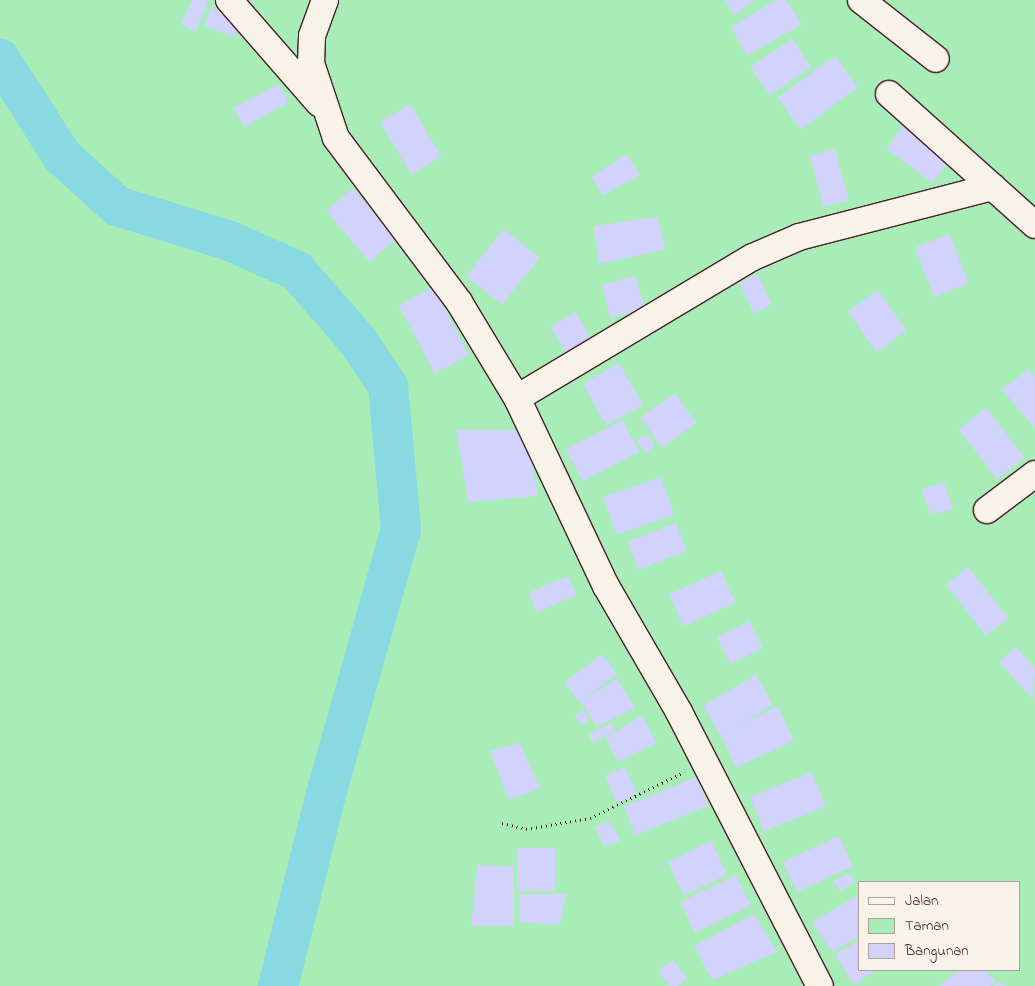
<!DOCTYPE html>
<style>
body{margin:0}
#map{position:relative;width:1035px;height:986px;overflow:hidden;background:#f7f3e8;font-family:"Indie Flower",sans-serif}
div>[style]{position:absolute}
.green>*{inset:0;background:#a8ecb7}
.river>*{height:40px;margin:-20px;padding:0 20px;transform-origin:20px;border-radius:20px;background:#88d9e1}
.building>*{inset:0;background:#d1d3fc;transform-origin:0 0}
.path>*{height:3px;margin-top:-1.5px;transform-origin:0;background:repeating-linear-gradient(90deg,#4a1f2b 0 1px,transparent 0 5px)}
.roads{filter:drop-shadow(1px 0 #4a1f2b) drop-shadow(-1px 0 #4a1f2b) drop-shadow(0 1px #4a1f2b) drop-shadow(0 -1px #4a1f2b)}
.minor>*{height:26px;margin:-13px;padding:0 13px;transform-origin:13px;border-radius:13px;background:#f7f3e8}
span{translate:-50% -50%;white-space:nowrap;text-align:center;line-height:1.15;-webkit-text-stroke:4px #f7f3e8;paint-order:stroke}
.legend{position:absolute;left:858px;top:881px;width:162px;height:90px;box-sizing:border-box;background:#f7f3e8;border:1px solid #b29e9c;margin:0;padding:6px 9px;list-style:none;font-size:15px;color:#4a1f2b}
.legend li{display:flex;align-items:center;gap:10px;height:25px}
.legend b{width:25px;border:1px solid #b29e9c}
</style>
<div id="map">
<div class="green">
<i style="clip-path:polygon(evenodd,0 0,1035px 0,1035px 986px,0 986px,0 0,859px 882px,1019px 882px,1019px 970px,859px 970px,859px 882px)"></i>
</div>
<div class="river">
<i style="left:0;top:59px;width:115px;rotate:57.4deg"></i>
<i style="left:62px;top:156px;width:74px;rotate:42.3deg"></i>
<i style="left:117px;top:206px;width:118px;rotate:17.2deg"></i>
<i style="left:230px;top:241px;width:73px;rotate:24.1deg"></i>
<i style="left:297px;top:271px;width:91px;rotate:49deg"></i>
<i style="left:357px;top:340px;width:55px;rotate:56deg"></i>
<i style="left:388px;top:386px;width:144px;rotate:84.8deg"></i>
<i style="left:401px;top:529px;width:275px;rotate:105.8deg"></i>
<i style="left:326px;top:794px;width:198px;rotate:104deg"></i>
</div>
<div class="building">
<i style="clip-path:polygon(192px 0,209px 0,195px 32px,181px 24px)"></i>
<i style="clip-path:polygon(725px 0,755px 0,734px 15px)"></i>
<i style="clip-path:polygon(776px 0,786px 0,802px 24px,747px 56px,731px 27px)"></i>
<i style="clip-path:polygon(211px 7px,239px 20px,234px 37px,204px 26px)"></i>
<i style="left:792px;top:39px;width:34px;height:50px;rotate:56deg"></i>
<i style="left:835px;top:56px;width:39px;height:71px;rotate:54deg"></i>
<i style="left:279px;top:84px;width:21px;height:51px;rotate:62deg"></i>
<i style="left:410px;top:104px;width:61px;height:35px;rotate:59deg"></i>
<i style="left:905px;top:123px;width:58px;height:32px;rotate:36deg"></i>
<i style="left:835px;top:149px;width:53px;height:26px;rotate:75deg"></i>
<i style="clip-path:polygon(626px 154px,640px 175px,603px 195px,591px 177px)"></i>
<i style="left:353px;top:188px;width:67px;height:35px;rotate:50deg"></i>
<i style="clip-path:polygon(657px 217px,666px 249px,599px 264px,594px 226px)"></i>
<i style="left:504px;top:229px;width:46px;height:60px;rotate:39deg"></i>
<i style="left:949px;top:234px;width:53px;height:37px;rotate:68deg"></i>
<i style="left:757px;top:274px;width:34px;height:20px;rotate:64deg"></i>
<i style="left:636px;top:276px;width:34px;height:35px;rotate:76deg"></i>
<i style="left:433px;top:287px;width:77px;height:39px;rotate:62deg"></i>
<i style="left:878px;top:290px;width:50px;height:37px;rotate:55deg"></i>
<i style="left:576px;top:312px;width:35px;height:29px;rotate:61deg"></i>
<i style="left:619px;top:363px;width:48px;height:42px;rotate:60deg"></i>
<i style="clip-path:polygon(1029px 369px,1035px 377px,1035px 429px,1002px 389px)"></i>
<i style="left:675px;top:393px;width:37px;height:42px;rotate:55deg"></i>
<i style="left:986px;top:408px;width:63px;height:35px;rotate:52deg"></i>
<i style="left:623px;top:420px;width:36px;height:64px;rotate:63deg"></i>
<i style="clip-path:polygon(457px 430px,525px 430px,538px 496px,468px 502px)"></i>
<i style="left:646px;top:433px;width:16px;height:12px;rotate:55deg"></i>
<i style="left:661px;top:477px;width:40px;height:61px;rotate:71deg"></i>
<i style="clip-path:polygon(944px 482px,953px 510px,931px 514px,921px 490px)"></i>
<i style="left:676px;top:523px;width:30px;height:52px;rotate:69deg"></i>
<i style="left:968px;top:567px;width:65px;height:28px;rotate:52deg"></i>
<i style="left:721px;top:571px;width:35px;height:57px;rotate:66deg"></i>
<i style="left:568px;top:576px;width:21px;height:43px;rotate:67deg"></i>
<i style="left:749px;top:621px;width:30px;height:36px;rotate:63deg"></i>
<i style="clip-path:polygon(1016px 647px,1035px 669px,1033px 699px,999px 662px)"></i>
<i style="left:602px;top:654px;width:25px;height:47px;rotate:53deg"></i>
<i style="left:756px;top:675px;width:34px;height:61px;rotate:60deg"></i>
<i style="clip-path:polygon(617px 679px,635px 708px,597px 726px,580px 701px)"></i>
<i style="left:778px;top:706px;width:38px;height:64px;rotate:65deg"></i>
<i style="left:583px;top:710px;width:12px;height:10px;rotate:55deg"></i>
<i style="clip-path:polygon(642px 716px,657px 743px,617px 762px,606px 737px)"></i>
<i style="clip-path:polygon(611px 723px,616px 729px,593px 743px,588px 735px)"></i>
<i style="clip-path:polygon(519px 743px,540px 788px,509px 800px,490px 751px)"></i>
<i style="left:625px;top:767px;width:30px;height:22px;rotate:66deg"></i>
<i style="left:812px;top:772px;width:37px;height:67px;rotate:68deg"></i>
<i style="left:697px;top:777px;width:31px;height:79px;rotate:68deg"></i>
<i style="clip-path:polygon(609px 821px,621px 841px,604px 846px,595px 827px)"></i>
<i style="left:839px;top:836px;width:33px;height:62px;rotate:65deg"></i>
<i style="left:711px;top:841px;width:37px;height:48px;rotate:64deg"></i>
<i style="left:517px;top:848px;width:38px;height:43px"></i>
<i style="clip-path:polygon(477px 865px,514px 866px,514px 926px,471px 926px)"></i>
<i style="clip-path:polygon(849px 873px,855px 882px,840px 891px,833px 881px)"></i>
<i style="left:736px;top:875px;width:34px;height:62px;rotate:64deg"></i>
<i style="clip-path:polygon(519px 894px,566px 894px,560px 925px,519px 922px)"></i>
<i style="clip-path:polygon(857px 896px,859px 936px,832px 952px,812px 922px)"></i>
<i style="clip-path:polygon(754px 914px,777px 952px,712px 980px,694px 946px)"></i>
<i style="clip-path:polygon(859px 940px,859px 970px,877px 970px,854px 985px,835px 955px)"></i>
<i style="clip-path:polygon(673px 960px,687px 978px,678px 986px,669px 986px,658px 971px)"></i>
<i style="clip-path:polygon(959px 970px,986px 970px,996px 982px,990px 986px,939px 986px)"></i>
<i style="clip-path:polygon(1000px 981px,1005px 986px,994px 986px)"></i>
</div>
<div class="path">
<i style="left:502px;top:823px;width:25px;rotate:14deg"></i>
<i style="left:526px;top:829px;width:65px;rotate:-9.8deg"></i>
<i style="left:590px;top:818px;width:105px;rotate:-26.1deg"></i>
</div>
<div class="roads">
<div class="minor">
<i style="left:229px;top:0;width:137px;rotate:48.9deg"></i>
<i style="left:325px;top:0;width:38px;rotate:110deg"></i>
<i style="left:312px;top:36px;width:27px;rotate:92deg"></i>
<i style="left:311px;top:63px;width:79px;rotate:71.6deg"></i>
<i style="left:336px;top:138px;width:205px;rotate:53.1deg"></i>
<i style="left:459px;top:302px;width:112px;rotate:58.9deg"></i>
<i style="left:517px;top:398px;width:208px;rotate:64.7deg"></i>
<i style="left:606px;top:586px;width:146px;rotate:59.9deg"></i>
<i style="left:679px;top:712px;width:308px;rotate:62.8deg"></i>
<i style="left:861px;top:0;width:95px;rotate:38.2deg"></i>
<i style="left:889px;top:94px;width:196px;rotate:41.9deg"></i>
<i style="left:517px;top:398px;width:275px;rotate:-30.9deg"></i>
<i style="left:753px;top:257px;width:50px;rotate:-23.5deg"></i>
<i style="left:799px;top:237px;width:200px;rotate:-14.5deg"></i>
<i style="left:987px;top:510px;width:60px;rotate:-36.9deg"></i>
</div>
</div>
<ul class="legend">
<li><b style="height:6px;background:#f7f3e8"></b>Jalan</li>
<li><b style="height:14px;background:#a8ecb7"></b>Taman</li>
<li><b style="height:14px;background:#d1d3fc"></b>Bangunan</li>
</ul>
</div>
